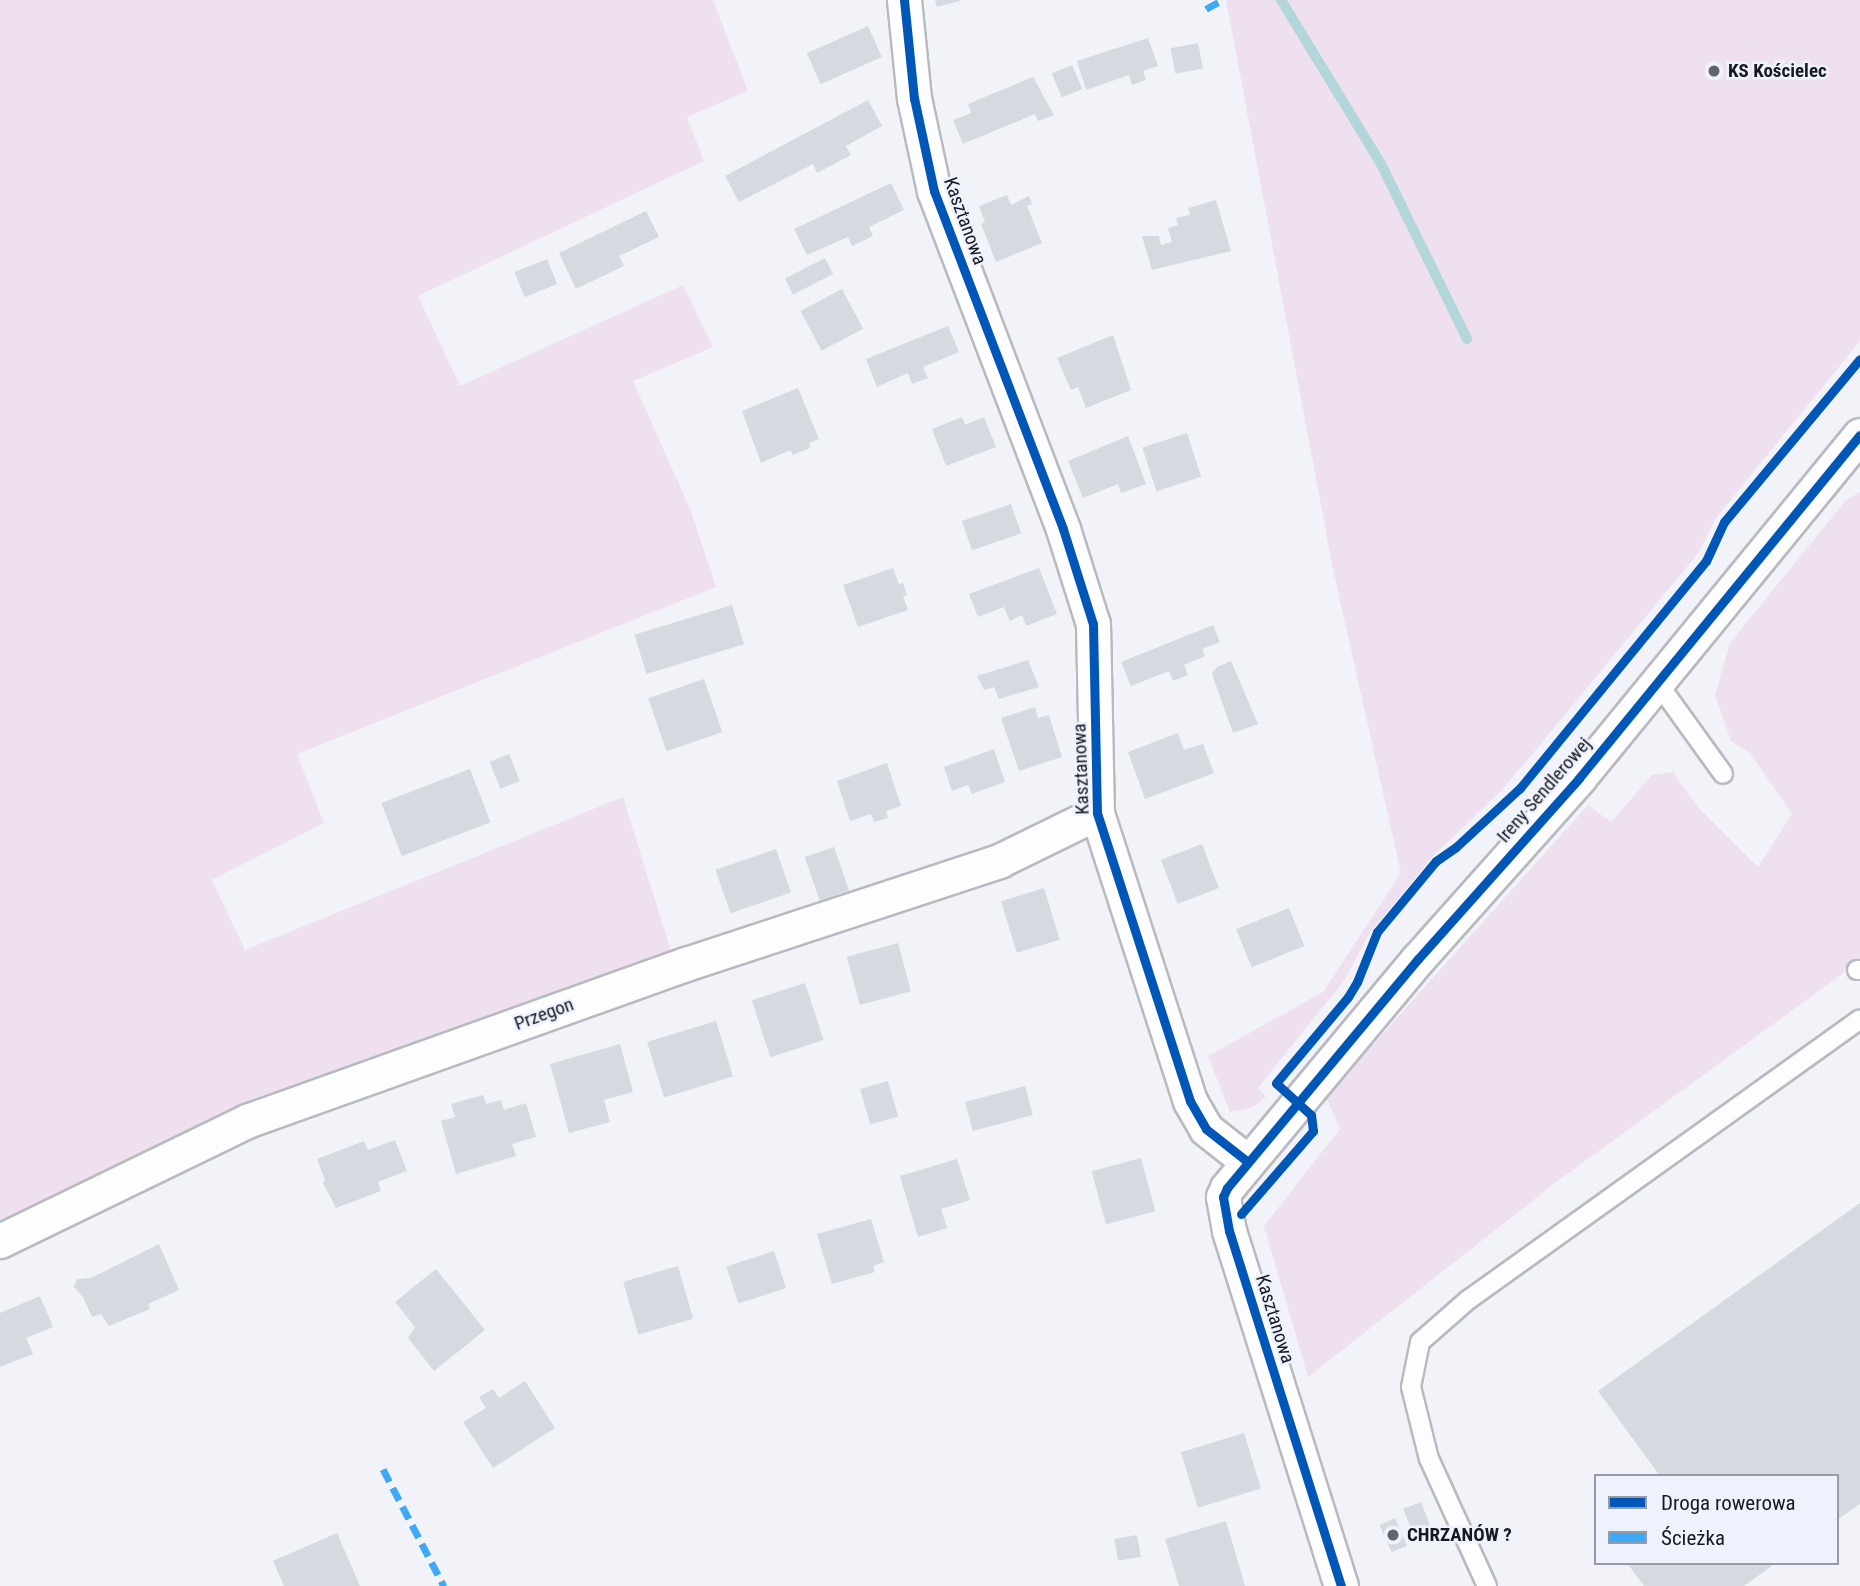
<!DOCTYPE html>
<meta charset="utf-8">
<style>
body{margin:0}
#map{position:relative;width:1860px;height:1586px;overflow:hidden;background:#f2f3f8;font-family:"Roboto Condensed",sans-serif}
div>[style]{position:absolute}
.green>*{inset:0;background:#eee0ef}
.stream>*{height:10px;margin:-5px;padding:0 5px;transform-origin:5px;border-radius:5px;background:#b3d6da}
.building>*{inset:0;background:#d4dadf;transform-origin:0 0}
.roads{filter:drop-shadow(2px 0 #b7bac0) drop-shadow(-2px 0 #b7bac0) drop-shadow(0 2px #b7bac0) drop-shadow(0 -2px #b7bac0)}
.lane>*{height:18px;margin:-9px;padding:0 9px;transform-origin:9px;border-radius:9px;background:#fdfdfe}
.street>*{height:33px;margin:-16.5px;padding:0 16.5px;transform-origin:16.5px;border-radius:16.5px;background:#fdfdfe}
.quiet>*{height:7px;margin-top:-3.5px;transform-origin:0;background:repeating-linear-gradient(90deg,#3fa9f5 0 14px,transparent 0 21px)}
.cycleway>*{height:9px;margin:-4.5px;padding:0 4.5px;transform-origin:4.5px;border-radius:4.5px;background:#0057b8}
.dots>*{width:19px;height:19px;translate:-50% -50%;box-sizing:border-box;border:4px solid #eef2fc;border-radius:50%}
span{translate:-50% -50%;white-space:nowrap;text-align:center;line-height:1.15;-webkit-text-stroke:5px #eef2fc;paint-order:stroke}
.poi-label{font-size:19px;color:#161922;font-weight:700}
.left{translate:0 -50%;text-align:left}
.street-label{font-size:19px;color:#161922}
.legend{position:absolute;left:1594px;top:1474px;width:245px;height:91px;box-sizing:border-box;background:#eef2fc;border:2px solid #989ba5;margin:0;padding:9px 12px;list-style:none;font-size:21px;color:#161922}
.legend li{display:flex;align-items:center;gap:14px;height:35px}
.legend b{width:35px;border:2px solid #989ba5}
</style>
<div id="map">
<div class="green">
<i style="clip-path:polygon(0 0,713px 0,748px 91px,687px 117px,704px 161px,418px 296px,460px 386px,683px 285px,713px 347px,633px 381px,691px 511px,716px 587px,297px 754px,324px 823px,212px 880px,245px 950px,623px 797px,674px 961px,363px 1066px,146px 1150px,0 1221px)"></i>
<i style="clip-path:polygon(1226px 0,1860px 0,1860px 341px,1716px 518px,1699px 552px,1544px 740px,1502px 790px,1433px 856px,1369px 934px,1344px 981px,1258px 1088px,1266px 1097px,1251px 1108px,1230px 1112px,1208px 1056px,1323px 992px,1401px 873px,1333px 569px)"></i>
<i style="clip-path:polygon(1860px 492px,1860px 961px,1559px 1180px,1308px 1377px,1264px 1226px,1340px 1129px,1326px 1097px,1588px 805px,1611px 822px,1652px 775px,1673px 772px,1697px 806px,1758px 867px,1792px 814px,1750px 753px,1731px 741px,1715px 695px,1730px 643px,1846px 500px)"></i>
</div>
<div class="stream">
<i style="left:1281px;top:0;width:192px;rotate:58.6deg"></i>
<i style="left:1381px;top:164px;width:195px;rotate:63.8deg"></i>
</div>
<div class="building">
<i style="clip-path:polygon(935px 0,959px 0,960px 1px,937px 7px)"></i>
<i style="left:868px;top:26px;width:34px;height:67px;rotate:66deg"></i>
<i style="clip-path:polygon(1148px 38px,1158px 66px,1143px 71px,1146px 80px,1132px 85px,1129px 75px,1086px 90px,1077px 61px)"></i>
<i style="left:1198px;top:43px;width:26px;height:28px;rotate:79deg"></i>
<i style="left:1072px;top:65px;width:26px;height:22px;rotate:67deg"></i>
<i style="clip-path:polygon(1033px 77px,1054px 115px,1038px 121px,1035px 114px,963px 144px,953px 120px,971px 113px,968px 104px)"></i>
<i style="clip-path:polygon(868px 100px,882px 126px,846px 146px,851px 155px,817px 173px,813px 164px,739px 202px,725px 176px)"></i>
<i style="clip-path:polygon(891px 183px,904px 210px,869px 227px,873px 236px,852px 246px,848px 237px,807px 255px,794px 229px)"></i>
<i style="clip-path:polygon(1007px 195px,1011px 205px,1029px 196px,1032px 204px,1027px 206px,1042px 243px,996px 262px,981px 224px,985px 222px,979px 206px)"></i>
<i style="clip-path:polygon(1216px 200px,1231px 251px,1152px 270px,1142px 236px,1159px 236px,1161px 245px,1172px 242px,1168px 228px,1178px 225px,1176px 218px,1190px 215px,1188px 208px)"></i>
<i style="clip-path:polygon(646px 211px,659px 237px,619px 256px,624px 266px,576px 289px,559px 253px)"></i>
<i style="left:825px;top:258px;width:18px;height:45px;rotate:63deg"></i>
<i style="left:547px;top:259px;width:27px;height:35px;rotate:68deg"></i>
<i style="left:842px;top:289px;width:45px;height:47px;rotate:62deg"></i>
<i style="clip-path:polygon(948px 326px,959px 352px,923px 367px,928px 378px,912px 384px,908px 373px,877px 387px,866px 359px)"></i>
<i style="clip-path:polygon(1113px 335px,1131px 390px,1086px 408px,1078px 387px,1071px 390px,1057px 358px)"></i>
<i style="clip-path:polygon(798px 388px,819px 439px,809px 443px,810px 448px,793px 455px,790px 450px,761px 463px,742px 411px)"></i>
<i style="clip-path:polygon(962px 417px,965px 425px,984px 417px,996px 447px,946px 466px,932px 429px)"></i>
<i style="left:1187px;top:433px;width:46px;height:47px;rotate:72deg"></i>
<i style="clip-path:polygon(1128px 436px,1146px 484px,1121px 493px,1118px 484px,1083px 498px,1068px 461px)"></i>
<i style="left:1011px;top:504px;width:31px;height:52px;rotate:71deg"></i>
<i style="clip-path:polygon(893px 568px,899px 584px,903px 583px,907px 595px,903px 596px,908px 610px,858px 627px,843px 585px)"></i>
<i style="clip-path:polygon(1039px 568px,1057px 614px,1026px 626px,1022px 615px,1010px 621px,1004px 607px,978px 617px,969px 594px)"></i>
<i style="left:732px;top:605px;width:41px;height:102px;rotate:73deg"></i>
<i style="clip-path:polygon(1213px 625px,1220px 642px,1202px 649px,1205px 656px,1184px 665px,1188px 675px,1173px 681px,1169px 671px,1131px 686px,1121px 662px)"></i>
<i style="clip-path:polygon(1028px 660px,1039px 687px,999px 699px,994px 687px,984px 690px,977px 676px)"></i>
<i style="clip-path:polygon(1231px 661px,1258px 724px,1233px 733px,1212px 674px,1217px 667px)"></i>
<i style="left:704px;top:679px;width:56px;height:59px;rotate:71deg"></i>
<i style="clip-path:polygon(1035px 707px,1038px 718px,1049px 715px,1062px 757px,1019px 771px,1001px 718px)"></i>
<i style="clip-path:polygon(1178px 733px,1184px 750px,1203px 744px,1214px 773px,1145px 799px,1128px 752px)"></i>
<i style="clip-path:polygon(994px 749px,1005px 782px,972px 794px,968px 785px,952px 791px,944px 767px)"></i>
<i style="left:509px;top:754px;width:29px;height:21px;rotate:68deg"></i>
<i style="clip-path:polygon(887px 763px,901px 806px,886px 811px,888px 818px,874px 822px,871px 814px,850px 821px,837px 781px)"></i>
<i style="left:470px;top:769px;width:57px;height:95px;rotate:69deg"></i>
<i style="left:1202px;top:844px;width:47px;height:44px;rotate:69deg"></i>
<i style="left:834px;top:847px;width:46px;height:31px;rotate:71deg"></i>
<i style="left:776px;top:849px;width:46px;height:64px;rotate:71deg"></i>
<i style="left:1044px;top:888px;width:54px;height:45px;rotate:73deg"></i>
<i style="left:1289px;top:908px;width:41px;height:57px;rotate:68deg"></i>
<i style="left:898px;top:943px;width:50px;height:53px;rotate:75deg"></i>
<i style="left:805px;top:983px;width:60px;height:56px;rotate:72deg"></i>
<i style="left:716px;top:1021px;width:58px;height:72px;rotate:73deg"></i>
<i style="clip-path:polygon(620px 1044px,633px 1092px,604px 1100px,610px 1122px,569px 1133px,550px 1064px)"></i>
<i style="left:888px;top:1081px;width:37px;height:29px;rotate:74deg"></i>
<i style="left:1025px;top:1086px;width:30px;height:62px;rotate:75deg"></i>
<i style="clip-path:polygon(483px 1095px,486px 1104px,501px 1100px,504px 1110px,526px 1103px,536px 1137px,512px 1144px,516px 1156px,456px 1174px,441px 1121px,455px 1117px,451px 1104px)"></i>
<i style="clip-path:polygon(395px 1140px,407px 1171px,378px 1182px,381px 1191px,336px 1208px,323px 1183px,325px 1180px,317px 1159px,364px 1141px,368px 1150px)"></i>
<i style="left:1141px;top:1158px;width:55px;height:51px;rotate:75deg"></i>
<i style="clip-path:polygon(957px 1159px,970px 1200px,941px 1209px,947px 1228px,918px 1237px,900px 1176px)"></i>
<i style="clip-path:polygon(1860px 1203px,1860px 1504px,1837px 1520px,1837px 1476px,1660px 1476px,1598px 1391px)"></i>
<i style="clip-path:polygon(871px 1219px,884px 1262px,873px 1266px,875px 1272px,832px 1284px,817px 1234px)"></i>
<i style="clip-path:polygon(159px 1244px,179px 1290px,148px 1304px,150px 1309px,109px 1326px,101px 1314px,92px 1317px,83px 1297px,74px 1287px,77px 1279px,91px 1278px)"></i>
<i style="left:774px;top:1251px;width:39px;height:50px;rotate:72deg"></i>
<i style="left:678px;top:1266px;width:55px;height:57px;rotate:74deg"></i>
<i style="clip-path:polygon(436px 1269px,485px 1330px,434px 1371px,408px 1338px,415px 1327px,395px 1302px)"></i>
<i style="clip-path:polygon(40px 1296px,53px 1327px,26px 1338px,33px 1354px,0 1367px,0 1313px)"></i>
<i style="clip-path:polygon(525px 1381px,555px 1428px,493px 1468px,463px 1422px,486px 1408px,479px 1397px,493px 1389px,499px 1398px)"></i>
<i style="left:1244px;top:1433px;width:58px;height:66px;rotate:73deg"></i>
<i style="left:1421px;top:1502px;width:28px;height:19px;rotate:69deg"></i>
<i style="left:1395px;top:1518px;width:30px;height:17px;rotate:66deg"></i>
<i style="clip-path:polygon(1226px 1521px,1245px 1586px,1179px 1586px,1165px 1539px)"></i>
<i style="clip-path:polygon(337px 1533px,360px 1586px,284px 1586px,273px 1561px)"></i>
<i style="left:1137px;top:1535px;width:22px;height:23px;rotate:80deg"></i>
<i style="clip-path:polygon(1627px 1563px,1776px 1563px,1744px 1586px,1644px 1586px)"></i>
</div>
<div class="roads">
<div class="lane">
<i style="left:1657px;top:682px;width:113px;rotate:54.3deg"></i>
<i style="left:1857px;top:970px;width:3px"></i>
<i style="left:1487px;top:1586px;width:140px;rotate:-114.5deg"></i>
<i style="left:1429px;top:1459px;width:74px;rotate:-104deg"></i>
<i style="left:1411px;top:1387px;width:46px;rotate:-78.7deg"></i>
<i style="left:1420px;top:1342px;width:64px;rotate:-41.2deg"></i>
<i style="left:1468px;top:1300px;width:482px;rotate:-35.6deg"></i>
</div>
<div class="street">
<i style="left:904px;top:0;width:99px;rotate:84.2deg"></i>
<i style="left:914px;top:98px;width:95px;rotate:77.9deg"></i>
<i style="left:934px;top:191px;width:362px;rotate:69.1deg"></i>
<i style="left:1063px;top:529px;width:100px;rotate:72.5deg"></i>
<i style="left:1093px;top:624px;width:189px;rotate:88.8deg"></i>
<i style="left:1097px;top:813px;width:303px;rotate:72.1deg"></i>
<i style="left:1190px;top:1101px;width:32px;rotate:60deg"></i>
<i style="left:1206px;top:1129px;width:53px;rotate:38.2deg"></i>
<i style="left:0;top:1241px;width:275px;rotate:-25.9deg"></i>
<i style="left:247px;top:1121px;width:466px;rotate:-19.7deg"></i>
<i style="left:686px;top:964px;width:330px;rotate:-18.2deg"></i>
<i style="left:999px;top:861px;width:109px;rotate:-26.1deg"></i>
<i style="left:1341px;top:1586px;width:372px;rotate:-107.5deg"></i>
<i style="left:1229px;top:1231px;width:35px;rotate:-100deg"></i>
<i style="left:1223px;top:1197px;width:10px;rotate:-66deg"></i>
<i style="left:1227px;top:1188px;width:298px;rotate:-50.2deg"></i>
<i style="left:1418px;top:959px;width:242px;rotate:-48.3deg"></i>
<i style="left:1579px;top:778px;width:443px;rotate:-50.7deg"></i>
</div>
</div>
<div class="quiet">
<i style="left:1206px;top:9px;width:18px;rotate:-29deg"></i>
<i style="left:383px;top:1469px;width:132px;rotate:62.5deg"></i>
</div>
<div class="cycleway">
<i style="left:904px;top:0;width:99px;rotate:84.2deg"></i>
<i style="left:914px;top:98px;width:95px;rotate:77.9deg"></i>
<i style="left:934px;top:191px;width:362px;rotate:69.1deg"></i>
<i style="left:1063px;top:529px;width:100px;rotate:72.5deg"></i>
<i style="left:1093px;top:624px;width:189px;rotate:88.8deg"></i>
<i style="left:1097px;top:813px;width:303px;rotate:72.1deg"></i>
<i style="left:1190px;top:1101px;width:32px;rotate:60deg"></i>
<i style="left:1206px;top:1129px;width:53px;rotate:38.2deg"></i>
<i style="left:1241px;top:1214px;width:110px;rotate:-49.1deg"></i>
<i style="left:1313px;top:1131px;width:16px;rotate:-97deg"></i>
<i style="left:1311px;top:1115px;width:47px;rotate:-137.6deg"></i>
<i style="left:1276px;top:1083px;width:112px;rotate:-50.1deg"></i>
<i style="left:1348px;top:997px;width:17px;rotate:-59deg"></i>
<i style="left:1357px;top:982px;width:54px;rotate:-68.2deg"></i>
<i style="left:1377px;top:932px;width:92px;rotate:-50.3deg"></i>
<i style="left:1436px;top:861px;width:24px;rotate:-35deg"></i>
<i style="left:1456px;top:847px;width:87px;rotate:-42.7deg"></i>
<i style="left:1520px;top:788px;width:293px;rotate:-50.7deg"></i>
<i style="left:1706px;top:561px;width:43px;rotate:-65.2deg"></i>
<i style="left:1724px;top:522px;width:212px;rotate:-50.2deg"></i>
<i style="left:1341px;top:1586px;width:372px;rotate:-107.5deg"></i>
<i style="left:1229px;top:1231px;width:35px;rotate:-100deg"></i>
<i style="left:1223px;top:1197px;width:10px;rotate:-66deg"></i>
<i style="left:1227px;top:1188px;width:298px;rotate:-50.2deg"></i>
<i style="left:1418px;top:959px;width:242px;rotate:-48.3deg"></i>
<i style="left:1579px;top:778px;width:443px;rotate:-50.7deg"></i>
</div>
<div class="dots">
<i style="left:1714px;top:71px;background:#63656d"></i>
<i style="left:1393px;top:1535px;background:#63656d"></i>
</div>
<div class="poi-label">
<span class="left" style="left:1728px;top:71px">KS Kościelec</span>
<span class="left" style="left:1407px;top:1535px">CHRZANÓW ?</span>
</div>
<div class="street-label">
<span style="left:965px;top:221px;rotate:70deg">Kasztanowa</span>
<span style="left:1081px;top:769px;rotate:-92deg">Kasztanowa</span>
<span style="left:1544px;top:790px;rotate:-49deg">Ireny Sendlerowej</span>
<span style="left:544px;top:1014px;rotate:-20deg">Przegon</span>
<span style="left:1275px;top:1319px;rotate:73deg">Kasztanowa</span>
</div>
<ul class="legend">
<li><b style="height:9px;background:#0057b8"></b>Droga rowerowa</li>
<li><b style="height:9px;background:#3fa9f5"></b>Ścieżka</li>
</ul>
</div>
